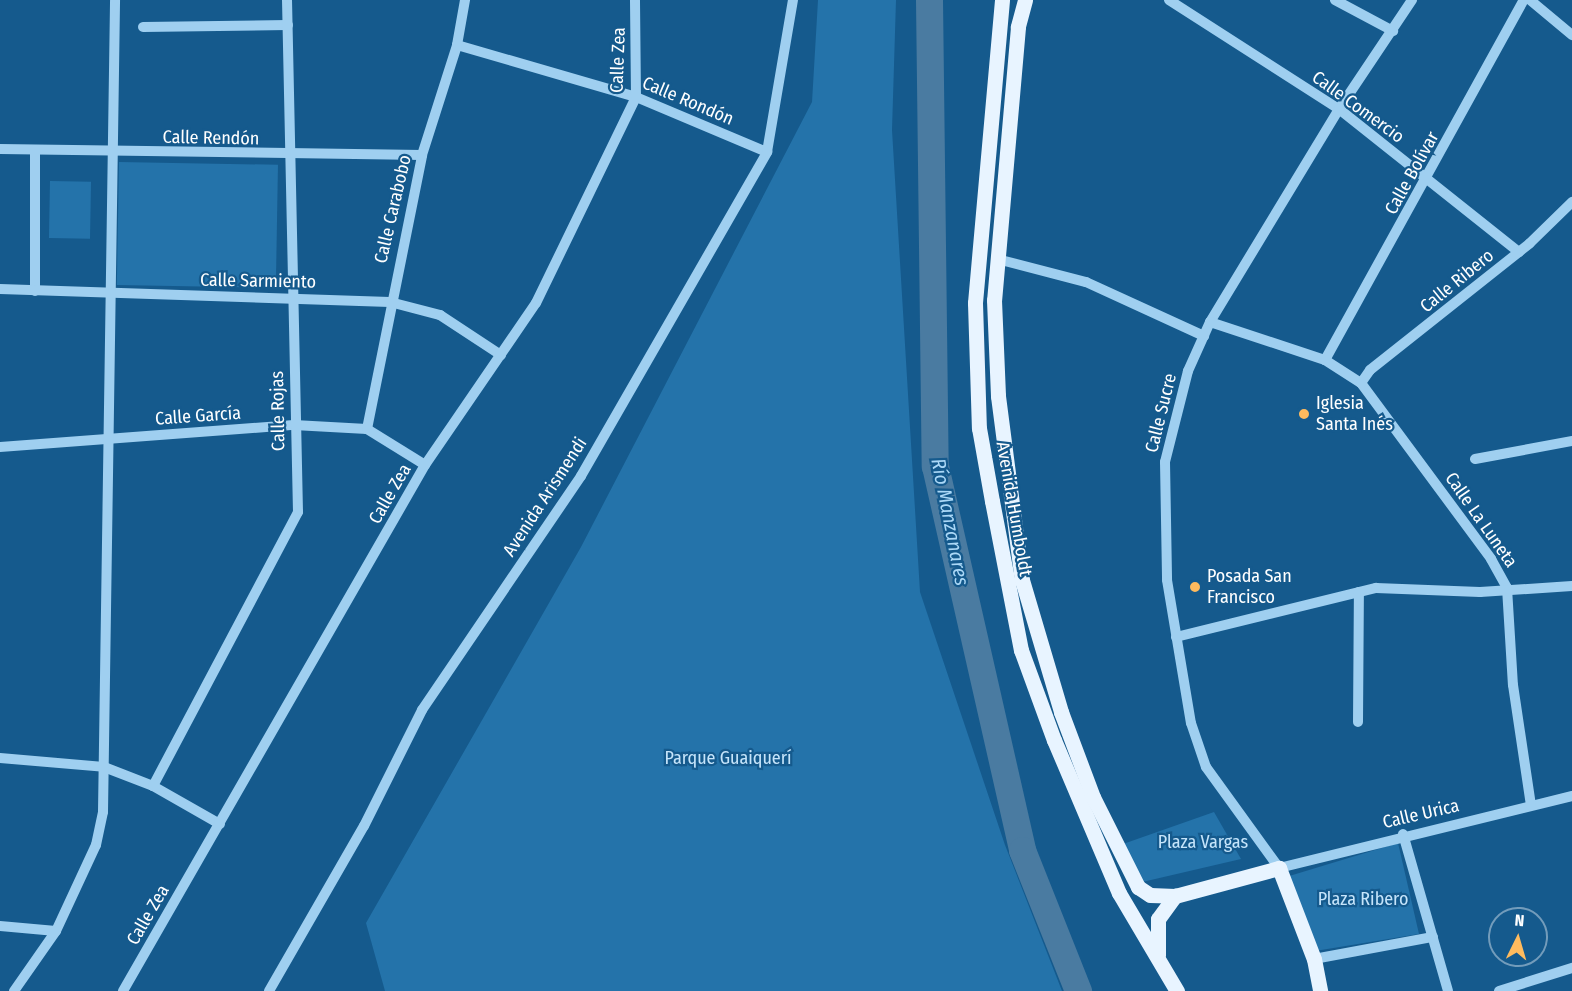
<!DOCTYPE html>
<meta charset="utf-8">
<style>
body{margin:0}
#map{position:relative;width:1572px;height:991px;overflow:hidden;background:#155a8d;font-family:"Fira Sans Condensed",sans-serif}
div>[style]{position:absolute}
.green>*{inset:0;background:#2473aa;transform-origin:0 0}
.river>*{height:27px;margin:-13.5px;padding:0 13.5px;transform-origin:13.5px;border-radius:13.5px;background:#4a7ba1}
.minor>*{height:10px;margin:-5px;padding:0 5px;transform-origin:5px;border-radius:5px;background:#9fcff0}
.major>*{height:15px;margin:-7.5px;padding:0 7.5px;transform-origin:7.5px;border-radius:7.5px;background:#e8f4ff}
.dots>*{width:16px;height:16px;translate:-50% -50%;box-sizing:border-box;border:3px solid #155a8d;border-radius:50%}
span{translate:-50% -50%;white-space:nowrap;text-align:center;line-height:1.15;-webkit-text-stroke:4.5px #155a8d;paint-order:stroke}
.street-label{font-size:18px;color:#fff}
.poi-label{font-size:18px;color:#fff}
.left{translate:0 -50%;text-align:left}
.park-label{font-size:18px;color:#c6e5fb}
.water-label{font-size:20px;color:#abd8f7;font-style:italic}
.north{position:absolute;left:1488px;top:907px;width:60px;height:60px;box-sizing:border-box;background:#155a8d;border:2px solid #739cbb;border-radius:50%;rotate:5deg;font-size:16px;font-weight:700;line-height:24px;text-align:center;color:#fff}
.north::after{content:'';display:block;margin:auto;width:21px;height:27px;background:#ffbb5e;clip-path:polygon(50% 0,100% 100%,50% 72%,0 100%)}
</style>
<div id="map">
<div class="green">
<i style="clip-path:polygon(818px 0,896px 0,892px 130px,920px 592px,1005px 845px,1062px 991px,385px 991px,366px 923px,581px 547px,812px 102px)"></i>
<i style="left:119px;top:162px;width:159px;height:123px;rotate:1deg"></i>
<i style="left:50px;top:181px;width:41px;height:57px;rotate:1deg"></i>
<i style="clip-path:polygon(1214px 812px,1241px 859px,1138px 883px,1123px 844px)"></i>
<i style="clip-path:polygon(1398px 843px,1419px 934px,1315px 951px,1286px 877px)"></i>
</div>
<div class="river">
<i style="left:929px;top:0;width:466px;rotate:89.3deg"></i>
<i style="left:935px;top:466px;width:394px;rotate:77.2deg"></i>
<i style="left:1022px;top:850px;width:152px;rotate:68.3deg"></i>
</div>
<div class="minor">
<i style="left:1169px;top:0;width:202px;rotate:32.7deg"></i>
<i style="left:1339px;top:109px;width:230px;rotate:38.5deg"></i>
<i style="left:1335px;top:0;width:66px;rotate:28.1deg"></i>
<i style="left:1412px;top:0;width:131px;rotate:123.8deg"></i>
<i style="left:1339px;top:109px;width:249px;rotate:121.2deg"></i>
<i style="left:1210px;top:322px;width:54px;rotate:114.2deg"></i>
<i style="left:1188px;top:371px;width:94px;rotate:104.2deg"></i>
<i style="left:1165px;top:462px;width:118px;rotate:89deg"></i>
<i style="left:1167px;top:580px;width:145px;rotate:80.5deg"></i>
<i style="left:1191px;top:723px;width:46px;rotate:71.2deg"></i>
<i style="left:1206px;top:767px;width:125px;rotate:54.1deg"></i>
<i style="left:1279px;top:868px;width:302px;rotate:-13.8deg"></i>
<i style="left:1530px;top:0;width:55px;rotate:39.8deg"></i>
<i style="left:143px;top:27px;width:145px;rotate:-0.8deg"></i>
<i style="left:457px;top:45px;width:186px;rotate:16.2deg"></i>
<i style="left:636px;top:97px;width:142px;rotate:22.8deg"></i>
<i style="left:0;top:149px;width:422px;rotate:0.8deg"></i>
<i style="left:35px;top:150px;width:141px;rotate:90deg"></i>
<i style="left:997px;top:259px;width:92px;rotate:14.5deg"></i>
<i style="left:1086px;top:282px;width:130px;rotate:24.6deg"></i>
<i style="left:0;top:289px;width:390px;rotate:1.9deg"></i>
<i style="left:390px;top:302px;width:52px;rotate:14.6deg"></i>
<i style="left:440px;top:315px;width:73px;rotate:33.3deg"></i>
<i style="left:1210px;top:322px;width:121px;rotate:18.3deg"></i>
<i style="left:1325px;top:360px;width:43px;rotate:32.6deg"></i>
<i style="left:1361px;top:383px;width:219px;rotate:53.5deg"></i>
<i style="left:1491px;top:559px;width:33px;rotate:61deg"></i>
<i style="left:1507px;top:588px;width:97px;rotate:86.5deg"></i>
<i style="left:1513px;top:685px;width:121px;rotate:81.5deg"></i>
<i style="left:1325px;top:360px;width:411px;rotate:-61.1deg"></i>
<i style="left:1361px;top:383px;width:16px;rotate:-55deg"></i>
<i style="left:1370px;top:370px;width:204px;rotate:-38.4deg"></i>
<i style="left:1530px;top:243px;width:59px;rotate:-44.3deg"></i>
<i style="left:367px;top:429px;width:279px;rotate:-78.6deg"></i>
<i style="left:422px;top:155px;width:115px;rotate:-72.3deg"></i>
<i style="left:457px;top:45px;width:46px;rotate:-79.9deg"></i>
<i style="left:0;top:447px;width:295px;rotate:-4.3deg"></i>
<i style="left:294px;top:425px;width:73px;rotate:3.1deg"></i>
<i style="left:367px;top:429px;width:68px;rotate:31.8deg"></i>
<i style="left:1475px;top:459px;width:99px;rotate:-10.5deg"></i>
<i style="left:1176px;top:637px;width:206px;rotate:-13.8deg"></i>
<i style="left:1376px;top:588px;width:104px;rotate:2.2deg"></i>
<i style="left:1480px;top:592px;width:92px;rotate:-3.7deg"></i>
<i style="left:1358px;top:722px;width:130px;rotate:-89.6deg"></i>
<i style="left:0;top:758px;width:104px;rotate:4.9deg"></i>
<i style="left:104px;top:767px;width:53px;rotate:21.2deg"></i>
<i style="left:153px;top:786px;width:77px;rotate:29.6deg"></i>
<i style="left:153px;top:786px;width:310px;rotate:-62.1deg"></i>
<i style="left:298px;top:512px;width:512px;rotate:-91.23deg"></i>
<i style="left:1403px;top:834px;width:163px;rotate:74deg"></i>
<i style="left:0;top:926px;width:56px;rotate:5.1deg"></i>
<i style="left:1314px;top:959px;width:121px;rotate:-10.5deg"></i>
<i style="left:14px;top:991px;width:73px;rotate:-55deg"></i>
<i style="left:56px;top:931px;width:95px;rotate:-65.1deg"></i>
<i style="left:96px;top:845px;width:34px;rotate:-78deg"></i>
<i style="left:103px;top:812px;width:812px;rotate:-89.15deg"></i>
<i style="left:123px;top:991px;width:607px;rotate:-60.14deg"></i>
<i style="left:425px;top:465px;width:196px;rotate:-55.6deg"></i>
<i style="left:536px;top:303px;width:229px;rotate:-64.1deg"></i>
<i style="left:636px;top:97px;width:97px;rotate:-90.6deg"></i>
<i style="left:269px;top:991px;width:190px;rotate:-60.1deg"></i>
<i style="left:364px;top:826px;width:130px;rotate:-63.4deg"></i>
<i style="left:422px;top:710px;width:283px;rotate:-55.8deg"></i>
<i style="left:581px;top:476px;width:374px;rotate:-60.1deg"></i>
<i style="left:767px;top:152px;width:154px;rotate:-80.3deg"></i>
<i style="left:1499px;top:991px;width:77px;rotate:-17.5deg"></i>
</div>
<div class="major">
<i style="left:1002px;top:0;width:304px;rotate:95.1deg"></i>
<i style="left:975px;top:303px;width:125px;rotate:88.2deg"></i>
<i style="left:979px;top:428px;width:74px;rotate:79.9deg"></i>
<i style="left:992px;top:501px;width:152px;rotate:79deg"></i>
<i style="left:1021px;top:650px;width:96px;rotate:69.9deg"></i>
<i style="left:1054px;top:740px;width:166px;rotate:67deg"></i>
<i style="left:1119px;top:893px;width:114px;rotate:59.4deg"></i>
<i style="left:1025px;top:0;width:28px;rotate:105deg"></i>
<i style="left:1018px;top:27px;width:274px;rotate:95deg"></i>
<i style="left:994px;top:300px;width:96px;rotate:87.6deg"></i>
<i style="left:998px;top:396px;width:186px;rotate:82.6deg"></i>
<i style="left:1022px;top:580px;width:138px;rotate:73.5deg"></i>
<i style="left:1061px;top:712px;width:91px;rotate:69.4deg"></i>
<i style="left:1093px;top:797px;width:101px;rotate:63.4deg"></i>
<i style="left:1138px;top:887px;width:14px;rotate:34deg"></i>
<i style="left:1150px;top:895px;width:25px;rotate:2deg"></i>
<i style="left:1158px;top:955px;width:36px;rotate:-90deg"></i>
<i style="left:1158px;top:919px;width:29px;rotate:-54deg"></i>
<i style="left:1175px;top:896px;width:108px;rotate:-15.1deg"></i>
<i style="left:1279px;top:868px;width:97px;rotate:69deg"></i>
<i style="left:1314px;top:959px;width:33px;rotate:79deg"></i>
</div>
<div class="dots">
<i style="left:1304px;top:414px;background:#ffbb5e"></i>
<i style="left:1195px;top:587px;background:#ffbb5e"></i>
</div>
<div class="street-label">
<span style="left:618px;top:60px;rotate:-88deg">Calle Zea</span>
<span style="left:688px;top:101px;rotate:23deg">Calle Rondón</span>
<span style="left:1358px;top:107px;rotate:36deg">Calle Comercio</span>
<span style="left:211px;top:138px;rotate:1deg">Calle Rendón</span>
<span style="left:1412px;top:173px;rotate:-61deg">Calle Bolívar</span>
<span style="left:393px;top:209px;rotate:-77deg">Calle Carabobo</span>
<span style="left:258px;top:281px;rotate:1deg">Calle Sarmiento</span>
<span style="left:1457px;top:281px;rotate:-39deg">Calle Ribero</span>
<span style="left:278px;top:411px;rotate:-91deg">Calle Rojas</span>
<span style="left:1161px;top:413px;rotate:-76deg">Calle Sucre</span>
<span style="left:198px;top:416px;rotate:-4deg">Calle García</span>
<span style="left:390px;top:494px;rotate:-60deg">Calle Zea</span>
<span style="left:545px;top:497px;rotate:-57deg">Avenida Arismendi</span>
<span style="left:1014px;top:509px;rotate:80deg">Avenida Humboldt</span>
<span style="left:1481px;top:520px;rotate:55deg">Calle La Luneta</span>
<span style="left:1421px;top:814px;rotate:-13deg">Calle Urica</span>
<span style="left:148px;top:915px;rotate:-60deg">Calle Zea</span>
</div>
<div class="poi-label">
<span class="left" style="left:1316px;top:414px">Iglesia<br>Santa Inés</span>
<span class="left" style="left:1207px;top:587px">Posada San<br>Francisco</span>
</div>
<div class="park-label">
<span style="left:728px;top:758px">Parque Guaiquerí</span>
<span style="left:1203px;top:842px">Plaza Vargas</span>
<span style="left:1363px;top:899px">Plaza Ribero</span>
</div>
<div class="water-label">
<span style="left:950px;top:522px;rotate:79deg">Río Manzanares</span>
</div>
<div class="north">N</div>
</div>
